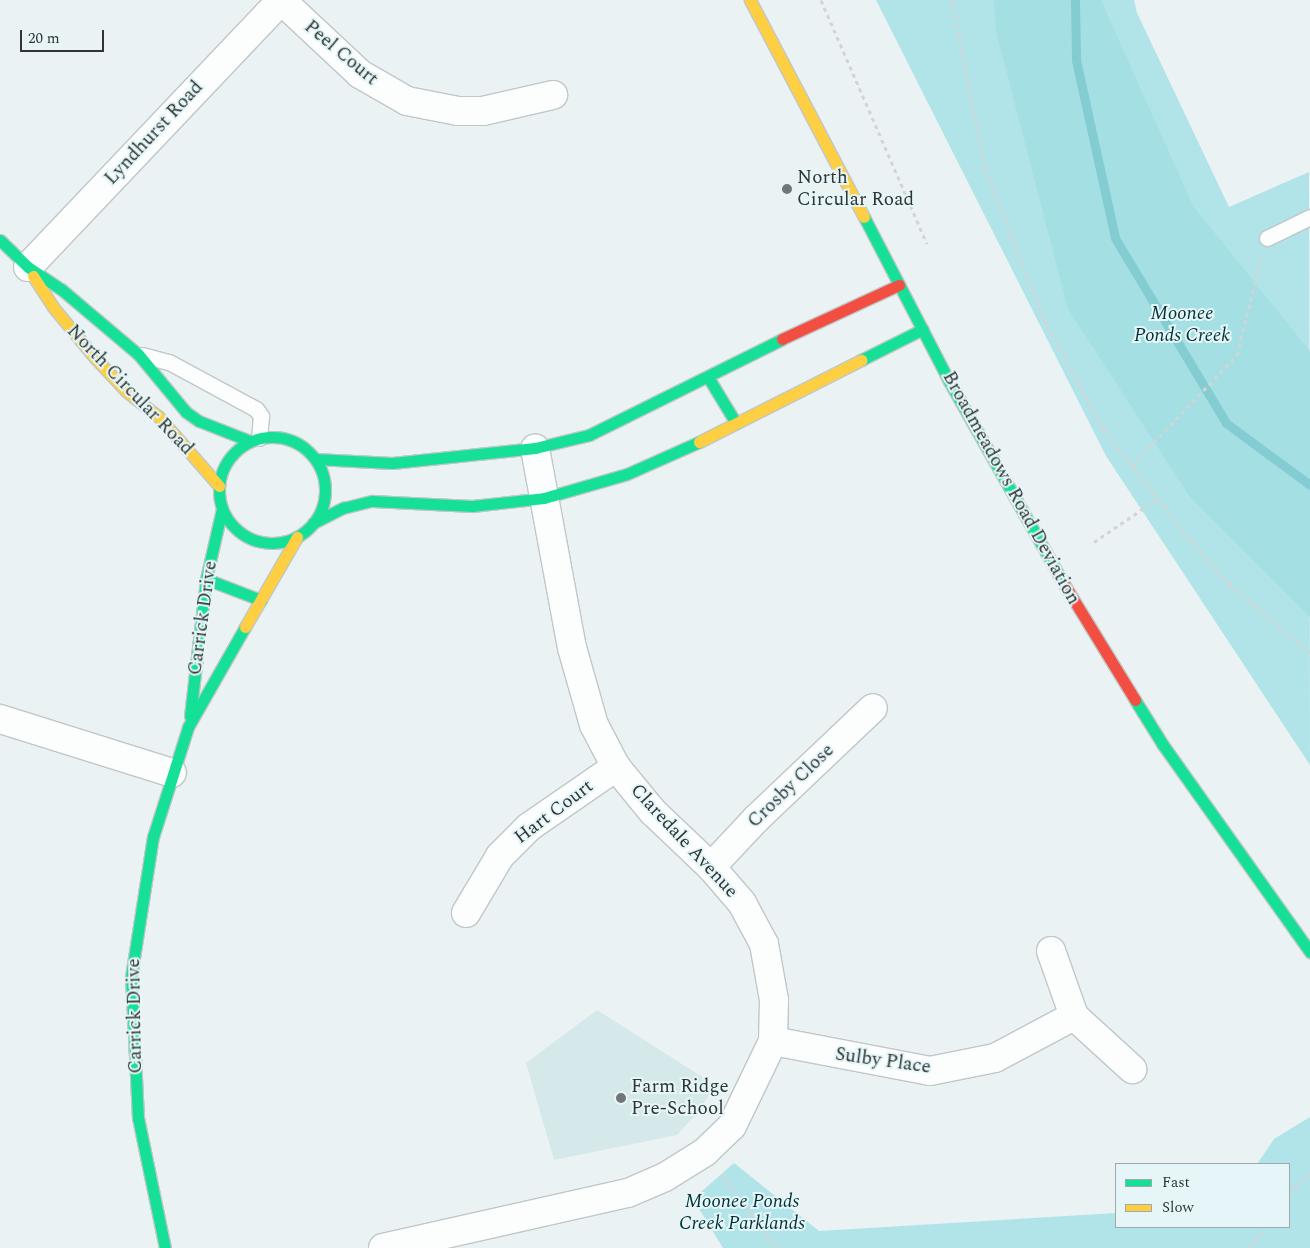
<!DOCTYPE html>
<style>
body{margin:0}
#map{position:relative;width:1310px;height:1248px;overflow:hidden;background:#eaf2f4;font-family:Spectral,serif}
div>[style]{position:absolute}
.built>*{inset:0;background:#d6e9ea}
.green>*{inset:0;background:#b1e4e8}
.forest>*{inset:0;background:#a4dfe4}
.stream>*{height:9px;margin:-4.5px;padding:0 4.5px;transform-origin:4.5px;border-radius:4.5px;background:#82ccd2}
.path>*{height:3px;margin-top:-1.5px;transform-origin:0;background:repeating-linear-gradient(90deg,#d3d5d5 0 4px,transparent 0 8px)}
.roads{filter:drop-shadow(1px 0 #c0c7c7) drop-shadow(-1px 0 #c0c7c7) drop-shadow(0 1px #c0c7c7) drop-shadow(0 -1px #c0c7c7)}
.lane>*{height:15px;margin:-7.5px;padding:0 7.5px;transform-origin:7.5px;border-radius:7.5px;background:#fcfdfd}
.street>*{height:28px;margin:-14px;padding:0 14px;transform-origin:14px;border-radius:14px;background:#fcfdfd}
.fast>*{height:11px;margin:-5.5px;padding:0 5.5px;transform-origin:5.5px;border-radius:5.5px;background:#16e098}
.fast>.ring{margin:-5.5px;padding:0;box-sizing:content-box;background:none;border:11px solid #16e098;border-radius:50%}
.slow>*{height:11px;margin:-5.5px;padding:0 5.5px;transform-origin:5.5px;border-radius:5.5px;background:#ffcf43}
.jam>*{height:11px;margin:-5.5px;padding:0 5.5px;transform-origin:5.5px;border-radius:5.5px;background:#f24e42}
.dots>*{width:14px;height:14px;translate:-50% -50%;box-sizing:border-box;border:2px solid #e6f6f8;border-radius:50%}
span{translate:-50% -50%;white-space:nowrap;text-align:center;line-height:1.15;-webkit-text-stroke:4px #e6f6f8;paint-order:stroke}
.street-label{font-size:19px;color:#2f3535}
.poi-label{font-size:19px;color:#2f3535}
.left{translate:0 -50%;text-align:left}
.park-label{font-size:19px;color:#003134;font-style:italic}
.legend{position:absolute;left:1115px;top:1163px;width:175px;height:65px;box-sizing:border-box;background:#e6f6f8;border:1px solid #9da9aa;margin:0;padding:6px 9px;list-style:none;font-size:15px;color:#2f3535}
.legend li{display:flex;align-items:center;gap:10px;height:25px}
.legend b{width:25px;border:1px solid #9da9aa}
.scale{position:absolute;left:20px;top:30px;width:84px;height:22px;box-sizing:border-box;border:2px solid #2f3535;border-top:0;padding-left:6px;font-size:15px;line-height:18px;white-space:nowrap;color:#2f3535;-webkit-text-stroke:4px #e6f6f8;paint-order:stroke}
</style>
<div id="map">
<div class="built">
<i style="clip-path:polygon(597px 1010px,715px 1085px,699px 1111px,677px 1135px,554px 1160px,526px 1063px)"></i>
</div>
<div class="green">
<i style="clip-path:polygon(876px 0,1134px 0,1137px 13px,1229px 207px,1309px 172px,1310px 765px,1106px 456px)"></i>
<i style="clip-path:polygon(1310px 1117px,1310px 1248px,723px 1248px,693px 1199px,734px 1163px,819px 1231px,1116px 1213px,1116px 1227px,1289px 1227px,1289px 1164px,1257px 1164px,1274px 1139px)"></i>
</div>
<div class="forest">
<i style="clip-path:polygon(994px 0,1101px 0,1193px 206px,1310px 351px,1310px 617px,1190px 497px,1068px 309px,996px 31px)"></i>
</div>
<div class="stream">
<i style="left:1075px;top:0;width:60px;rotate:89deg"></i>
<i style="left:1076px;top:60px;width:182px;rotate:77.6deg"></i>
<i style="left:1115px;top:238px;width:216px;rotate:59deg"></i>
<i style="left:1226px;top:423px;width:104px;rotate:36.4deg"></i>
</div>
<div class="path">
<i style="left:821px;top:0;width:266px;rotate:66.5deg"></i>
<i style="left:952px;top:0;width:171px;rotate:78.9deg"></i>
<i style="left:985px;top:168px;width:162px;rotate:68.7deg"></i>
<i style="left:1044px;top:319px;width:124px;rotate:61.6deg"></i>
<i style="left:1103px;top:428px;width:142px;rotate:52.2deg"></i>
<i style="left:1190px;top:540px;width:59px;rotate:48.4deg"></i>
<i style="left:1229px;top:584px;width:106px;rotate:40.4deg"></i>
<i style="left:1132px;top:466px;width:153px;rotate:-46.6deg"></i>
<i style="left:1237px;top:355px;width:99px;rotate:-76deg"></i>
<i style="left:1094px;top:542px;width:76px;rotate:-34.3deg"></i>
<i style="left:722px;top:1175px;width:91px;rotate:53.5deg"></i>
<i style="left:1289px;top:1193px;width:30px;rotate:-45deg"></i>
<i style="left:1250px;top:1248px;width:25px;rotate:-58deg"></i>
</div>
<div class="roads">
<div class="lane">
<i style="left:1267px;top:238px;width:48px;rotate:-26deg"></i>
<i style="left:142px;top:355px;width:28px;rotate:15deg"></i>
<i style="left:169px;top:362px;width:99px;rotate:28.4deg"></i>
<i style="left:256px;top:409px;width:9px;rotate:54deg"></i>
<i style="left:261px;top:416px;width:22px;rotate:95deg"></i>
</div>
<div class="street">
<i style="left:281px;top:0;width:108px;rotate:43.1deg"></i>
<i style="left:360px;top:74px;width:54px;rotate:29.9deg"></i>
<i style="left:407px;top:101px;width:52px;rotate:11.1deg"></i>
<i style="left:458px;top:111px;width:25px"></i>
<i style="left:483px;top:111px;width:72px;rotate:-12.9deg"></i>
<i style="left:28px;top:267px;width:368px;rotate:-46.5deg"></i>
<i style="left:0;top:719px;width:180px;rotate:17.4deg"></i>
<i style="left:711px;top:867px;width:66px;rotate:-46.8deg"></i>
<i style="left:756px;top:819px;width:161px;rotate:-43.5deg"></i>
<i style="left:466px;top:913px;width:66px;rotate:-59.2deg"></i>
<i style="left:500px;top:856px;width:41px;rotate:-45deg"></i>
<i style="left:529px;top:827px;width:106px;rotate:-34.6deg"></i>
<i style="left:1051px;top:951px;width:69px;rotate:70.5deg"></i>
<i style="left:1074px;top:1016px;width:79px;rotate:42.4deg"></i>
<i style="left:773px;top:1041px;width:160px;rotate:10.8deg"></i>
<i style="left:930px;top:1071px;width:66px;rotate:-11.3deg"></i>
<i style="left:995px;top:1058px;width:89px;rotate:-28deg"></i>
<i style="left:383px;top:1248px;width:251px;rotate:-12.7deg"></i>
<i style="left:628px;top:1193px;width:40px;rotate:-23.4deg"></i>
<i style="left:665px;top:1177px;width:47px;rotate:-32deg"></i>
<i style="left:705px;top:1152px;width:37px;rotate:-44deg"></i>
<i style="left:732px;top:1126px;width:94px;rotate:-64.2deg"></i>
<i style="left:773px;top:1041px;width:41px;rotate:-88.6deg"></i>
<i style="left:774px;top:1000px;width:57px;rotate:-100.1deg"></i>
<i style="left:764px;top:944px;width:47px;rotate:-118.2deg"></i>
<i style="left:742px;top:903px;width:48px;rotate:-130.7deg"></i>
<i style="left:711px;top:867px;width:80px;rotate:-136.5deg"></i>
<i style="left:653px;top:812px;width:58px;rotate:-129.4deg"></i>
<i style="left:616px;top:767px;width:47px;rotate:-117.6deg"></i>
<i style="left:594px;top:725px;width:80px;rotate:-105.9deg"></i>
<i style="left:572px;top:648px;width:203px;rotate:-100.5deg"></i>
</div>
<div class="fast">
<i style="left:864px;top:217px;width:185px;rotate:62.6deg"></i>
<i style="left:949px;top:381px;width:233px;rotate:60.5deg"></i>
<i style="left:0;top:240px;width:39px;rotate:44deg"></i>
<i style="left:28px;top:267px;width:40px;rotate:34deg"></i>
<i style="left:61px;top:289px;width:101px;rotate:40.2deg"></i>
<i style="left:138px;top:354px;width:75px;rotate:50.4deg"></i>
<i style="left:186px;top:412px;width:16px;rotate:35deg"></i>
<i style="left:199px;top:421px;width:55px;rotate:21.4deg"></i>
<i style="left:861px;top:360px;width:69px;rotate:-26.6deg"></i>
<i style="left:708px;top:377px;width:54px;rotate:58.7deg"></i>
<i class="ring" style="left:219px;top:437px;width:95px;height:95px"></i>
<i style="left:316px;top:459px;width:76px;rotate:3deg"></i>
<i style="left:392px;top:463px;width:144px;rotate:-6deg"></i>
<i style="left:535px;top:448px;width:56px;rotate:-13.5deg"></i>
<i style="left:589px;top:435px;width:216px;rotate:-26.4deg"></i>
<i style="left:313px;top:523px;width:34px;rotate:-27deg"></i>
<i style="left:343px;top:508px;width:30px;rotate:-14deg"></i>
<i style="left:372px;top:501px;width:100px;rotate:2.9deg"></i>
<i style="left:472px;top:506px;width:72px;rotate:-6.3deg"></i>
<i style="left:544px;top:498px;width:86px;rotate:-16.1deg"></i>
<i style="left:627px;top:474px;width:79px;rotate:-24deg"></i>
<i style="left:206px;top:579px;width:59px;rotate:20.9deg"></i>
<i style="left:1135px;top:700px;width:53px;rotate:58.1deg"></i>
<i style="left:1163px;top:745px;width:254px;rotate:54.6deg"></i>
<i style="left:190px;top:716px;width:138px;rotate:-83.3deg"></i>
<i style="left:206px;top:579px;width:72px;rotate:-77.1deg"></i>
<i style="left:165px;top:1248px;width:133px;rotate:-101.7deg"></i>
<i style="left:138px;top:1118px;width:141px;rotate:-92.8deg"></i>
<i style="left:131px;top:977px;width:142px;rotate:-81.1deg"></i>
<i style="left:153px;top:837px;width:115px;rotate:-72.3deg"></i>
<i style="left:188px;top:727px;width:115px;rotate:-60.3deg"></i>
</div>
<div class="slow">
<i style="left:750px;top:0;width:245px;rotate:62.3deg"></i>
<i style="left:33px;top:276px;width:37px;rotate:57deg"></i>
<i style="left:53px;top:307px;width:67px;rotate:50.4deg"></i>
<i style="left:96px;top:359px;width:45px;rotate:46.8deg"></i>
<i style="left:127px;top:392px;width:39px;rotate:38deg"></i>
<i style="left:158px;top:416px;width:93px;rotate:48.9deg"></i>
<i style="left:699px;top:442px;width:182px;rotate:-26.8deg"></i>
<i style="left:245px;top:627px;width:104px;rotate:-60deg"></i>
</div>
<div class="jam">
<i style="left:782px;top:339px;width:129px;rotate:-24.8deg"></i>
<i style="left:1064px;top:584px;width:136px;rotate:58.5deg"></i>
</div>
</div>
<div class="dots">
<i style="left:787px;top:189px;background:#707778"></i>
<i style="left:621px;top:1098px;background:#707778"></i>
</div>
<div class="street-label">
<span style="left:341px;top:53px;rotate:40deg">Peel Court</span>
<span style="left:154px;top:133px;rotate:-47deg">Lyndhurst Road</span>
<span style="left:130px;top:390px;rotate:46deg">North Circular Road</span>
<span style="left:1011px;top:488px;rotate:61deg">Broadmeadows Road Deviation</span>
<span style="left:203px;top:618px;rotate:-82deg">Carrick Drive</span>
<span style="left:791px;top:786px;rotate:-44deg">Crosby Close</span>
<span style="left:554px;top:812px;rotate:-37deg">Hart Court</span>
<span style="left:684px;top:841px;rotate:47deg">Claredale Avenue</span>
<span style="left:135px;top:1016px;rotate:-91deg">Carrick Drive</span>
<span style="left:883px;top:1061px;rotate:8deg">Sulby Place</span>
</div>
<div class="poi-label">
<span class="left" style="left:797px;top:189px">North<br>Circular Road</span>
<span class="left" style="left:631px;top:1098px">Farm Ridge<br>Pre-School</span>
</div>
<div class="park-label">
<span style="left:1182px;top:325px">Moonee<br>Ponds Creek</span>
<span style="left:742px;top:1213px">Moonee Ponds<br>Creek Parklands</span>
</div>
<ul class="legend">
<li><b style="height:6px;background:#16e098"></b>Fast</li>
<li><b style="height:6px;background:#ffcf43"></b>Slow</li>
</ul>
<div class="scale">20 m</div>
</div>
